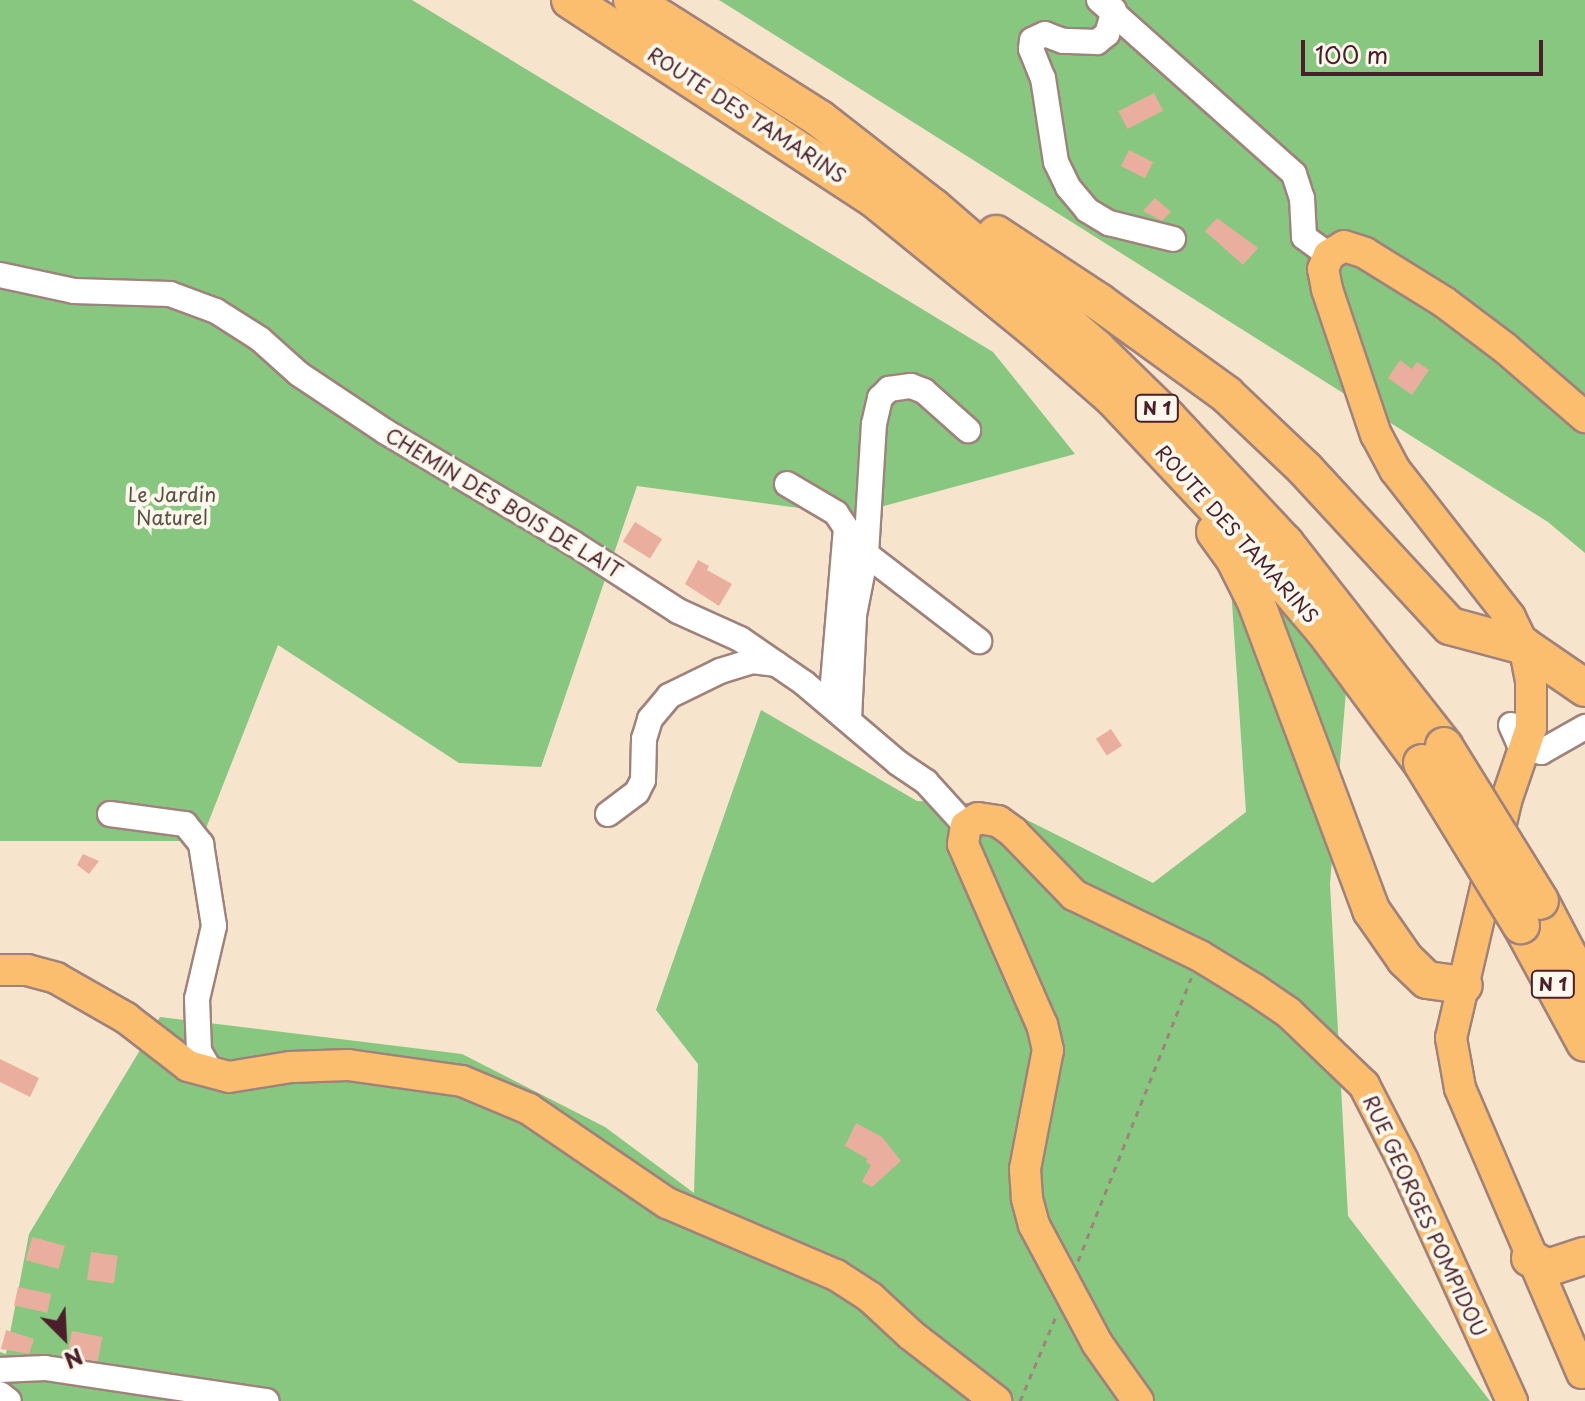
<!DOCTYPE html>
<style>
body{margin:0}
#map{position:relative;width:1585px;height:1401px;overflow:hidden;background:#f6e4cd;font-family:"Playpen Sans",sans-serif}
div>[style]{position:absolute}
.green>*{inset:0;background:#87c77f}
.building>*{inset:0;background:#eaae9e;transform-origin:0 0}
.path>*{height:3px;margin-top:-1.5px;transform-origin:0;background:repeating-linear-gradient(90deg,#a0827c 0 6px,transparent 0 12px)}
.roads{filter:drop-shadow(2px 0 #a0827c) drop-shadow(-2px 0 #a0827c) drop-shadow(0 2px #a0827c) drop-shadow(0 -2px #a0827c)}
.minor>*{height:24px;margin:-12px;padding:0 12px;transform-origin:12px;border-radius:12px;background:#fff}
.major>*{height:30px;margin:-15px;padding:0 15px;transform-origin:15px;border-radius:15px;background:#fbbe6e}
.highway>*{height:36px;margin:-18px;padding:0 18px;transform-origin:18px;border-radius:18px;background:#fbbe6e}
.bridges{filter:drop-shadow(2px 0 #a0827c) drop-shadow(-2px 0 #a0827c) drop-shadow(0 2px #a0827c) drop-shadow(0 -2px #a0827c)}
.highway-bridge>*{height:36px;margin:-18px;padding:0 18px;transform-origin:18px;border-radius:18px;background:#fbbe6e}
span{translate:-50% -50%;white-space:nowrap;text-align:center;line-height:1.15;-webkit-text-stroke:8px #fbf7ec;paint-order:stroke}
.shield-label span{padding:2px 6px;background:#fbf7ec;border:2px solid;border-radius:6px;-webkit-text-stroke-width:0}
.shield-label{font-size:18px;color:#4a1f2b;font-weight:700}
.street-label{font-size:20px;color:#4a1f2b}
.park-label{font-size:20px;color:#5c5144}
.north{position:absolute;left:24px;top:1297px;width:80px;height:80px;-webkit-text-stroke:6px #fbf7ec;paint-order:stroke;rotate:156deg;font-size:22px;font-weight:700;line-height:32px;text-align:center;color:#4a1f2b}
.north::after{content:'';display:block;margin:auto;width:28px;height:36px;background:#4a1f2b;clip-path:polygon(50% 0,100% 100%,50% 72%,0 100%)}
.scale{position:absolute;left:1301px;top:40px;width:242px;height:36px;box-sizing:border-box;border:4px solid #4a1f2b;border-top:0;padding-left:10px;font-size:24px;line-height:28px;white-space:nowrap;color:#4a1f2b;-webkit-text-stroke:6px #fbf7ec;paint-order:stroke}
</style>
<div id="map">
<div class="green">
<i style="clip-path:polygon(0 0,412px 0,993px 352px,1075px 454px,851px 515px,637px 486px,541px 767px,459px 763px,278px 645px,201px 841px,0 841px)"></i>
<i style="clip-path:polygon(719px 0,1585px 0,1585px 553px,1548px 522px)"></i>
<i style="clip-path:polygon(1229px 558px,1353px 607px,1330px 884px,1348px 1216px,1490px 1401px,0 1401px,0 1352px,6px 1354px,29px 1234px,160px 1017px,462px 1054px,605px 1127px,694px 1193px,698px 1064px,656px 1010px,761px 710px,917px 801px,995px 804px,1153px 883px,1246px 812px)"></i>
</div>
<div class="building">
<i style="left:1154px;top:93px;width:20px;height:40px;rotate:63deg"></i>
<i style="left:1129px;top:150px;width:27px;height:18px;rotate:27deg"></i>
<i style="clip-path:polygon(1155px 198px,1171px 212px,1162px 221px,1143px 211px)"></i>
<i style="clip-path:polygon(1217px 218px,1258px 248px,1243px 265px,1205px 231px)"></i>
<i style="clip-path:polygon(1400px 360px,1412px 369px,1417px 362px,1429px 370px,1412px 395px,1388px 378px)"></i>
<i style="left:635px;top:522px;width:32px;height:23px;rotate:32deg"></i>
<i style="clip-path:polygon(698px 560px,709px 566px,707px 570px,732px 584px,719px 606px,685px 584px)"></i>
<i style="left:1111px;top:729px;width:20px;height:18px;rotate:57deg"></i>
<i style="clip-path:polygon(83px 854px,99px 861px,89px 874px,77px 865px)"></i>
<i style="clip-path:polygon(0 1059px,39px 1078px,30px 1097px,0 1082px)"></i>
<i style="clip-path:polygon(856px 1123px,882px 1137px,901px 1161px,872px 1187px,862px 1182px,871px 1165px,866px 1162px,868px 1159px,845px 1146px)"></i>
<i style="left:32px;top:1237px;width:34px;height:24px;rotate:15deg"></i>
<i style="left:91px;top:1252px;width:27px;height:28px;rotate:8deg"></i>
<i style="left:18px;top:1287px;width:34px;height:19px;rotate:12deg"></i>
<i style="clip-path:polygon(6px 1330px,34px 1339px,29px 1354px,1px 1349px)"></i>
<i style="left:72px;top:1331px;width:31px;height:26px;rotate:11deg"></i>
</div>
<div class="path">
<i style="left:1078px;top:1261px;width:305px;rotate:-68.2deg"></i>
<i style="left:1020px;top:1401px;width:92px;rotate:-67deg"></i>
</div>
<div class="roads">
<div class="minor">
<i style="left:1099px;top:0;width:261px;rotate:41.7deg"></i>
<i style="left:1294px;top:174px;width:25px;rotate:72deg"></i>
<i style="left:1302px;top:198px;width:39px;rotate:87deg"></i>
<i style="left:1304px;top:237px;width:31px;rotate:36deg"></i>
<i style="left:1114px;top:10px;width:25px;rotate:106deg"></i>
<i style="left:1107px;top:34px;width:13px;rotate:141deg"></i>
<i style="left:1097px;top:42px;width:34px;rotate:-178deg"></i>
<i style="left:1063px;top:41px;width:19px;rotate:-159deg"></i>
<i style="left:1045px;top:34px;width:14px;rotate:155deg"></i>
<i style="left:1032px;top:40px;width:9px;rotate:96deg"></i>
<i style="left:1031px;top:49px;width:31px;rotate:68deg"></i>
<i style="left:1043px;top:78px;width:85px;rotate:81.2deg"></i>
<i style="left:1056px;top:162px;width:28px;rotate:64deg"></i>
<i style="left:1068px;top:187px;width:30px;rotate:50deg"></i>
<i style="left:1087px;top:210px;width:26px;rotate:31deg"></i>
<i style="left:1109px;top:223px;width:66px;rotate:14deg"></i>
<i style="left:0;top:275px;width:76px;rotate:12.2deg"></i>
<i style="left:74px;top:291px;width:96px;rotate:1.8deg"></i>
<i style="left:170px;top:294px;width:49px;rotate:20.3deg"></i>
<i style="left:216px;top:311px;width:52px;rotate:32.5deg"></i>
<i style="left:260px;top:339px;width:52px;rotate:41.9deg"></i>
<i style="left:299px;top:374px;width:105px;rotate:33.7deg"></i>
<i style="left:386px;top:432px;width:217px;rotate:30.7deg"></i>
<i style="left:573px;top:543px;width:125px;rotate:32.9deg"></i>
<i style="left:678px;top:611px;width:68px;rotate:24.3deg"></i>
<i style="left:740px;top:639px;width:78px;rotate:34.5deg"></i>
<i style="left:804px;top:683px;width:123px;rotate:40.4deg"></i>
<i style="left:898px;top:763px;width:34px;rotate:34deg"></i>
<i style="left:926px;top:782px;width:59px;rotate:47.7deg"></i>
<i style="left:787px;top:484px;width:57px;rotate:30.6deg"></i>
<i style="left:836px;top:513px;width:18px;rotate:56deg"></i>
<i style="left:846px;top:528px;width:178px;rotate:94.8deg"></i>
<i style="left:866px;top:554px;width:143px;rotate:37.6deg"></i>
<i style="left:849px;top:719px;width:104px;rotate:-87.2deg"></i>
<i style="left:854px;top:615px;width:62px;rotate:-78.9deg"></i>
<i style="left:866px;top:554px;width:130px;rotate:-86.5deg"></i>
<i style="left:874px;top:424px;width:27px;rotate:-77deg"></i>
<i style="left:880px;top:398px;width:13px;rotate:-45deg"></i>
<i style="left:889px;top:389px;width:22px;rotate:-8deg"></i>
<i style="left:911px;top:386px;width:14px;rotate:21deg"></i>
<i style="left:924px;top:391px;width:59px;rotate:41.6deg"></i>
<i style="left:1511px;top:725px;width:20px;rotate:66deg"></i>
<i style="left:1519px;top:743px;width:24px;rotate:22deg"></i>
<i style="left:1541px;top:752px;width:51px;rotate:-29.6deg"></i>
<i style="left:110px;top:814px;width:76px;rotate:7.6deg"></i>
<i style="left:185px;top:824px;width:26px;rotate:51deg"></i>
<i style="left:201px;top:844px;width:83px;rotate:81deg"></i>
<i style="left:214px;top:926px;width:75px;rotate:103.1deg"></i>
<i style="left:197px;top:999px;width:52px;rotate:87.8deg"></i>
<i style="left:199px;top:1051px;width:24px;rotate:60deg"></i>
<i style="left:608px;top:814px;width:36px;rotate:-37deg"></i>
<i style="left:637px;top:792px;width:13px;rotate:-63deg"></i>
<i style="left:643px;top:780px;width:41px;rotate:-88.6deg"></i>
<i style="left:644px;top:739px;width:21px;rotate:-73deg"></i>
<i style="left:650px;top:719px;width:30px;rotate:-50deg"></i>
<i style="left:669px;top:696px;width:57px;rotate:-26.1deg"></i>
<i style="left:720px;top:671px;width:34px;rotate:-17deg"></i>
<i style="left:752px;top:661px;width:25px;rotate:7deg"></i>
<i style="left:0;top:1370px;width:45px;rotate:-2.5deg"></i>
<i style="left:45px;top:1368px;width:224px;rotate:8.5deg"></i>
<i style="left:0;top:1394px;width:11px;rotate:38deg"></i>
</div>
<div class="major">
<i style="left:0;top:970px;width:27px"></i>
<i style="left:27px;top:970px;width:30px;rotate:15deg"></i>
<i style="left:56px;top:978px;width:81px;rotate:29.7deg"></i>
<i style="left:126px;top:1018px;width:78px;rotate:37.7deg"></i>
<i style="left:188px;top:1066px;width:42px;rotate:15deg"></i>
<i style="left:229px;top:1077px;width:63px;rotate:-9.2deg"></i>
<i style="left:291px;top:1067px;width:57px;rotate:-2deg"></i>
<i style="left:348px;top:1065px;width:115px;rotate:8deg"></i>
<i style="left:462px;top:1081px;width:73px;rotate:22.7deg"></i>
<i style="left:529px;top:1109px;width:167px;rotate:34.3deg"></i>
<i style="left:667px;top:1203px;width:184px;rotate:23.1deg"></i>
<i style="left:836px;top:1275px;width:40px;rotate:32.9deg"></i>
<i style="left:870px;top:1297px;width:56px;rotate:42.8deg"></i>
<i style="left:911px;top:1335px;width:108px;rotate:37.8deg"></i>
<i style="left:1582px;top:1373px;width:310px;rotate:-113.2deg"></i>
<i style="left:1460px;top:1088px;width:51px;rotate:-100.2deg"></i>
<i style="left:1451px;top:1038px;width:243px;rotate:-76.9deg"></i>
<i style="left:1506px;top:801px;width:77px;rotate:-71.1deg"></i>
<i style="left:1531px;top:728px;width:47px;rotate:-90deg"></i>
<i style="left:1531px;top:681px;width:36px;rotate:-101deg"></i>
<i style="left:1524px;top:646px;width:32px;rotate:-116deg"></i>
<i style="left:1510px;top:617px;width:187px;rotate:-128deg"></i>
<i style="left:1395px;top:470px;width:40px;rotate:-118deg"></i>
<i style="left:1376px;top:435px;width:154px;rotate:-108.6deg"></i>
<i style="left:1327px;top:289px;width:20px;rotate:-101deg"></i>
<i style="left:1323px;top:269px;width:15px;rotate:-67deg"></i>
<i style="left:1329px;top:255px;width:17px;rotate:-31deg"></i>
<i style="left:1344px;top:246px;width:22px;rotate:18deg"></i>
<i style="left:1365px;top:253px;width:93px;rotate:31.8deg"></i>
<i style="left:1444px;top:302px;width:76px;rotate:37deg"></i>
<i style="left:1505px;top:348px;width:106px;rotate:40.8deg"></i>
<i style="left:1138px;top:1401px;width:71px;rotate:-125.3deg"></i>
<i style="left:1097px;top:1343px;width:134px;rotate:-118.1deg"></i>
<i style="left:1034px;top:1225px;width:28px;rotate:-105deg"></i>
<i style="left:1027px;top:1198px;width:29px;rotate:-94deg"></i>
<i style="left:1025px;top:1169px;width:121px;rotate:-79.1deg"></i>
<i style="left:1048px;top:1050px;width:26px;rotate:-103deg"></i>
<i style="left:1042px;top:1025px;width:197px;rotate:-113.6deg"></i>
<i style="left:963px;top:844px;width:18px;rotate:-81deg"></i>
<i style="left:966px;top:826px;width:14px;rotate:-34deg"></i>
<i style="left:978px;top:818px;width:20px;rotate:9deg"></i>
<i style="left:998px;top:821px;width:19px;rotate:36deg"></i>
<i style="left:1013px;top:832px;width:88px;rotate:45.9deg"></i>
<i style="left:1074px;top:895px;width:140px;rotate:25.8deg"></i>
<i style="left:1200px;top:956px;width:63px;rotate:31.4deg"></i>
<i style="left:1254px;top:989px;width:42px;rotate:34.4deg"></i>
<i style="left:1289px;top:1013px;width:104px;rotate:43.8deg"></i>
<i style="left:1364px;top:1085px;width:85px;rotate:62.8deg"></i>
<i style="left:1403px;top:1161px;width:264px;rotate:65.6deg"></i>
</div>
<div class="highway">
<i style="left:570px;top:0;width:362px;rotate:33.2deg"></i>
<i style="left:873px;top:198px;width:206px;rotate:39.1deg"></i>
<i style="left:1033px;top:328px;width:106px;rotate:41.2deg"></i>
<i style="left:1113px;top:398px;width:203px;rotate:46.8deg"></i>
<i style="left:1252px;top:546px;width:114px;rotate:49.6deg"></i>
<i style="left:1326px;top:633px;width:162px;rotate:53.6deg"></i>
<i style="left:632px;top:0;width:222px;rotate:32.3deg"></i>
<i style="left:820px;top:119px;width:145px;rotate:38deg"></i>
<i style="left:934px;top:208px;width:214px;rotate:40.8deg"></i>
<i style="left:1096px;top:348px;width:99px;rotate:44.2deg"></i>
<i style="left:1167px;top:417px;width:173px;rotate:46.9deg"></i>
<i style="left:1285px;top:543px;width:258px;rotate:51.9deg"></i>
<i style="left:996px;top:234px;width:123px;rotate:33.4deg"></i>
<i style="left:1099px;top:302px;width:157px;rotate:35.9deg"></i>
<i style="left:1226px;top:394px;width:109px;rotate:43.5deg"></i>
<i style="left:1305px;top:469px;width:214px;rotate:47.3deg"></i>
<i style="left:1450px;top:626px;width:77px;rotate:15.1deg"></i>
<i style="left:1524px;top:646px;width:74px;rotate:34.5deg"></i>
<i style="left:1215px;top:532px;width:32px;rotate:54deg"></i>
<i style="left:1234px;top:558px;width:49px;rotate:63.4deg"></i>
<i style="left:1256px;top:602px;width:329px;rotate:69.5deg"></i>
<i style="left:1371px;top:910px;width:60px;rotate:55.2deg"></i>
<i style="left:1405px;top:959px;width:30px;rotate:44deg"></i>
<i style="left:1427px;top:980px;width:37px;rotate:8deg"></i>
<i style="left:1540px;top:901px;width:97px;rotate:62.4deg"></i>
<i style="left:1521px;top:925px;width:134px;rotate:61.5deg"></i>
<i style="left:1530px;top:1258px;width:20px;rotate:30deg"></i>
<i style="left:1547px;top:1268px;width:40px;rotate:-18deg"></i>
</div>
</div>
<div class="bridges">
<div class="highway-bridge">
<i style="left:1444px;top:746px;width:182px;rotate:58.2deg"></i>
<i style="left:1422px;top:763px;width:190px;rotate:58.6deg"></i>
</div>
</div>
<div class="shield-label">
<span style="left:1157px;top:408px">N 1</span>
<span style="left:1553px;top:984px">N 1</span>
</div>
<div class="street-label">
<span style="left:747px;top:115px;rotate:33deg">ROUTE DES TAMARINS</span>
<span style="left:504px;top:503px;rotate:31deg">CHEMIN DES BOIS DE LAIT</span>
<span style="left:1237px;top:534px;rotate:48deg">ROUTE DES TAMARINS</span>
<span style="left:1425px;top:1216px;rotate:65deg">RUE GEORGES POMPIDOU</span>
</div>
<div class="park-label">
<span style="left:172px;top:506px">Le Jardin<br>Naturel</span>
</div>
<div class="north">N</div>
<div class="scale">100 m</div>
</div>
